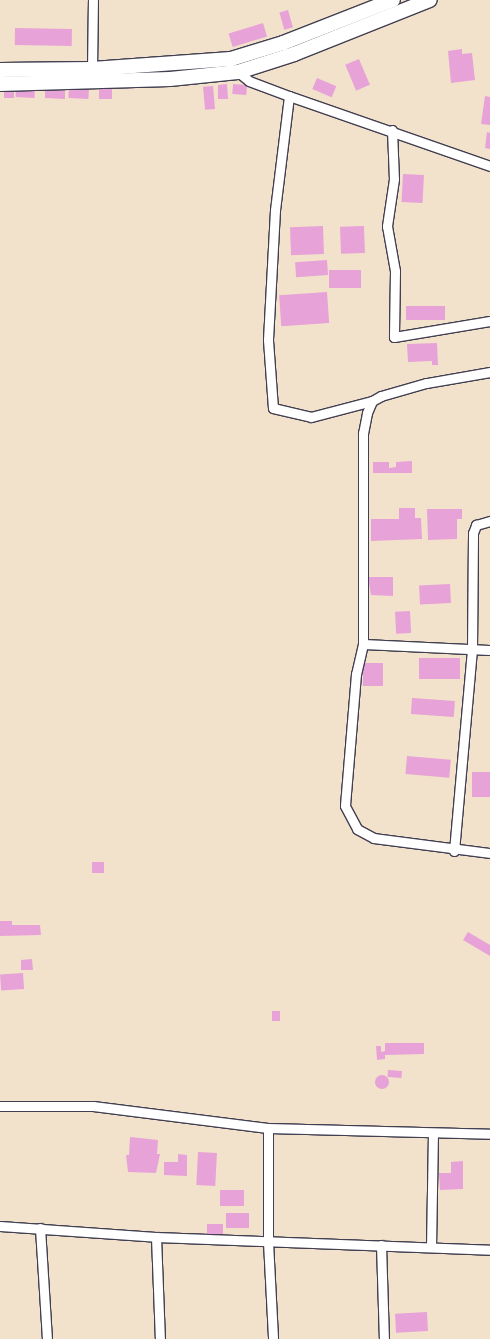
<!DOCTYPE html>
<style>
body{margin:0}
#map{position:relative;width:490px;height:1339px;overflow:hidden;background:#f3e2cb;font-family:Dekko,sans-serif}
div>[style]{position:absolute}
.building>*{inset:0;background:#e7a2d8;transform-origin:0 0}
.round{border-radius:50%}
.roads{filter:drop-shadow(1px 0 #413f51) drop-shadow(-1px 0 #413f51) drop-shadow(0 1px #413f51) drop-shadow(0 -1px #413f51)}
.street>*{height:9px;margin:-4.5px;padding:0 4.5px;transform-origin:4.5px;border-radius:4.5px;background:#fff}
.secondary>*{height:14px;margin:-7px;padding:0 7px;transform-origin:7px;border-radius:7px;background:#fff}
span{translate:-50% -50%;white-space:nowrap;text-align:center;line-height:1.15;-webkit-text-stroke:4px #f6f6f2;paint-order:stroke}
</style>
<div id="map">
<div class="building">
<i style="left:288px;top:10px;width:18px;height:9px;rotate:74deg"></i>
<i style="left:263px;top:23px;width:14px;height:36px;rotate:73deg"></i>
<i style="left:15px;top:28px;width:57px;height:17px;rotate:1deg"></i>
<i style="clip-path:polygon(462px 49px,462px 54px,472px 53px,475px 80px,451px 83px,448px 51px)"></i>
<i style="left:359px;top:59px;width:28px;height:15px;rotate:67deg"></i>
<i style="left:317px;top:78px;width:21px;height:12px;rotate:23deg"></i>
<i style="clip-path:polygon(227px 84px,228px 99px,218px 99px,218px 85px)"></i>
<i style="left:233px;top:84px;width:14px;height:10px;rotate:4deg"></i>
<i style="left:213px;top:86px;width:23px;height:10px;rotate:85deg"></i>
<i style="left:4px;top:87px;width:10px;height:11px"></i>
<i style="left:69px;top:87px;width:20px;height:11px;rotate:3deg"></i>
<i style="left:16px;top:88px;width:19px;height:9px;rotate:3deg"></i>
<i style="clip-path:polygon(45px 88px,65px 90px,65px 99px,45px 98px)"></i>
<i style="left:99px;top:88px;width:13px;height:11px"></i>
<i style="clip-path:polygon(485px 96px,490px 97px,490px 125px,481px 124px)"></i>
<i style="clip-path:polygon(487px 132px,490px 133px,490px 149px,485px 148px)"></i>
<i style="left:403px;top:174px;width:21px;height:28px;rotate:3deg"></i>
<i style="left:323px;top:226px;width:28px;height:33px;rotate:88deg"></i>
<i style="left:364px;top:226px;width:27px;height:24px;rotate:88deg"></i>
<i style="left:327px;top:260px;width:15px;height:32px;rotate:86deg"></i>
<i style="left:361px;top:270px;width:18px;height:32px;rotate:90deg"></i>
<i style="left:327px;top:292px;width:31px;height:48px;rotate:86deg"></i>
<i style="left:445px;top:306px;width:14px;height:39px;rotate:90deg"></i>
<i style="clip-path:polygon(437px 343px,438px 365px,432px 365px,432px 361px,408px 362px,407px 344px)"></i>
<i style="clip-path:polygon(412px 461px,412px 473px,373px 473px,373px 462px,389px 462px,389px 468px,396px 467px,396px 462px)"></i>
<i style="clip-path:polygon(399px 508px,415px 508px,415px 518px,421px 518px,422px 539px,371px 541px,371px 519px,399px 519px)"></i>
<i style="clip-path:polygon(427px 509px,462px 509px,462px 519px,457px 519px,457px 539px,428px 540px)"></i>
<i style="clip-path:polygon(368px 577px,393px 577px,393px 596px,371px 595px)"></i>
<i style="left:450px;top:584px;width:19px;height:31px;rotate:87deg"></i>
<i style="left:410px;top:611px;width:22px;height:15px;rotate:87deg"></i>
<i style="left:460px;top:658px;width:21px;height:41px;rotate:90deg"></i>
<i style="left:363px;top:663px;width:20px;height:23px"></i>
<i style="left:412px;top:698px;width:43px;height:16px;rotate:4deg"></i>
<i style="left:407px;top:756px;width:44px;height:18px;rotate:5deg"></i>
<i style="left:472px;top:772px;width:18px;height:25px"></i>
<i style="left:92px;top:862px;width:12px;height:11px"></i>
<i style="clip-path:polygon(0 921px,12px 921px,12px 925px,40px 925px,41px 935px,0 936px)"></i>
<i style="clip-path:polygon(468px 932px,490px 945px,490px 956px,463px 940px)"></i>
<i style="clip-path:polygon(32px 959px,33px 970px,21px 970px,21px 960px)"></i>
<i style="left:23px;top:973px;width:16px;height:23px;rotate:86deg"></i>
<i style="left:272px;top:1011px;width:8px;height:10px"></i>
<i style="clip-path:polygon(385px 1043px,424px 1043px,424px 1054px,385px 1055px,385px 1059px,377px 1060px,376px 1046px,381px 1046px,381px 1052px,385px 1051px)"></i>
<i style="left:388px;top:1070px;width:14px;height:7px;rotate:4deg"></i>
<i class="round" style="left:375px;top:1075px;width:14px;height:14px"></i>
<i style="clip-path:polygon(130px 1137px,158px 1140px,157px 1154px,160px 1154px,156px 1173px,128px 1172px,126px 1155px,129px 1155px)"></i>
<i style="left:198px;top:1152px;width:19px;height:33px;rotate:3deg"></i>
<i style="clip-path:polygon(178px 1154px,187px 1155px,187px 1176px,164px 1175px,164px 1162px,178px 1162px)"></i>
<i style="clip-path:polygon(463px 1161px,463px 1189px,440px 1190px,439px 1173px,451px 1173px,451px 1162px)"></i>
<i style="left:220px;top:1190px;width:24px;height:16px"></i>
<i style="left:226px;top:1213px;width:23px;height:15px"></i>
<i style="left:207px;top:1224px;width:16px;height:10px"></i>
<i style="left:427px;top:1312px;width:19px;height:32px;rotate:87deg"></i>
</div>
<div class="roads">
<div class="street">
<i style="left:92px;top:69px;width:69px;rotate:-89.2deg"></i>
<i style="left:238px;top:72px;width:14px;rotate:39deg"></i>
<i style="left:249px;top:81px;width:43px;rotate:20.6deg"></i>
<i style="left:289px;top:96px;width:213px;rotate:19.2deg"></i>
<i style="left:289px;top:96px;width:115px;rotate:97deg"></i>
<i style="left:275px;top:210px;width:130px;rotate:93.1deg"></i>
<i style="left:268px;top:340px;width:68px;rotate:85.8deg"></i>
<i style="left:273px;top:408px;width:39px;rotate:13deg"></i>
<i style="left:311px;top:417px;width:63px;rotate:-14.7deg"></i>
<i style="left:392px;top:130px;width:49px;rotate:87.7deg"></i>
<i style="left:394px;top:179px;width:48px;rotate:98.5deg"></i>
<i style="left:387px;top:226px;width:46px;rotate:79.9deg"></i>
<i style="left:395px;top:271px;width:66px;rotate:90.9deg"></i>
<i style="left:394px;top:337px;width:97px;rotate:-9.5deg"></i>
<i style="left:490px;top:372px;width:65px;rotate:170.2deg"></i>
<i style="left:426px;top:383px;width:47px;rotate:163.9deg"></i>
<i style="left:381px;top:396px;width:10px;rotate:151deg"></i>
<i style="left:372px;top:401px;width:13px;rotate:113deg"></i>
<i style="left:367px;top:413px;width:20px;rotate:101deg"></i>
<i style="left:363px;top:433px;width:211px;rotate:90deg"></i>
<i style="left:363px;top:644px;width:31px;rotate:103deg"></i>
<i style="left:356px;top:674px;width:132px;rotate:94.8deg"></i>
<i style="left:345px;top:806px;width:26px;rotate:62deg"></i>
<i style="left:357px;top:829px;width:19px;rotate:28deg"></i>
<i style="left:374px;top:838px;width:117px;rotate:7.4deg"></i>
<i style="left:363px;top:644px;width:127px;rotate:2.7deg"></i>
<i style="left:454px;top:851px;width:202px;rotate:-84.9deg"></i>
<i style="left:472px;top:650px;width:117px;rotate:-89.5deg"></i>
<i style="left:473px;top:533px;width:9px;rotate:-69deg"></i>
<i style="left:476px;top:525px;width:15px;rotate:-16deg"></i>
<i style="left:0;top:1106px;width:93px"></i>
<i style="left:93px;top:1106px;width:176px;rotate:7.2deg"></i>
<i style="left:268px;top:1128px;width:222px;rotate:1.5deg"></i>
<i style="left:268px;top:1128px;width:114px;rotate:90deg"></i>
<i style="left:268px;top:1242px;width:97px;rotate:87deg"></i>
<i style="left:0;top:1226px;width:156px;rotate:4deg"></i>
<i style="left:156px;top:1237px;width:334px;rotate:2.2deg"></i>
<i style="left:40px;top:1228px;width:111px;rotate:86.4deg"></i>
<i style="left:156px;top:1237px;width:102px;rotate:87.8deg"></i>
<i style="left:381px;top:1245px;width:94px;rotate:88.2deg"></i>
<i style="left:431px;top:1247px;width:114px;rotate:-89deg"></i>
</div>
<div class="secondary">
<i style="left:0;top:70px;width:92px;rotate:-0.6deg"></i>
<i style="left:92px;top:69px;width:139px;rotate:-4.1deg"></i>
<i style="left:231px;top:59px;width:54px;rotate:-17.1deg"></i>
<i style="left:283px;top:43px;width:118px;rotate:-21.4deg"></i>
<i style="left:0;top:84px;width:170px;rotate:-1.7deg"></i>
<i style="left:170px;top:79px;width:68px;rotate:-5.9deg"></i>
<i style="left:238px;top:72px;width:59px;rotate:-17.8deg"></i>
<i style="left:294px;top:54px;width:146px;rotate:-21.7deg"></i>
</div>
</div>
</div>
